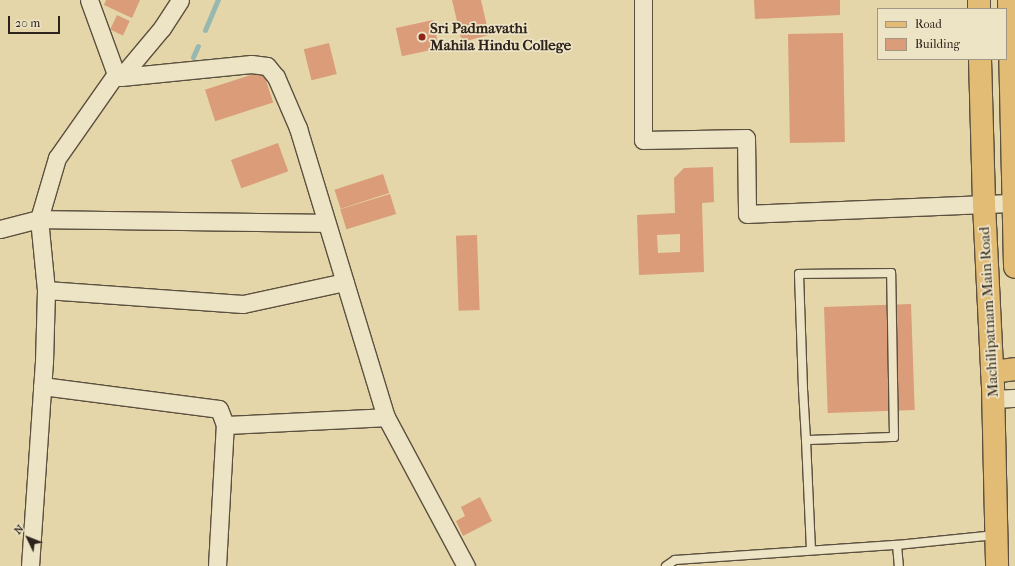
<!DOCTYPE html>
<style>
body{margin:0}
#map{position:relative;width:1015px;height:566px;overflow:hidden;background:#e4d6a8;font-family:"IM FELL French Canon",serif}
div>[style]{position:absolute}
.stream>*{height:5px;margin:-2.5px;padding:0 2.5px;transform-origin:2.5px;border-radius:2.5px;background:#97b8af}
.building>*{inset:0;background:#da9c79;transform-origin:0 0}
.roads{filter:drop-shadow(1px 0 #5c503f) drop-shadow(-1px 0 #5c503f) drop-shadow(0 1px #5c503f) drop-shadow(0 -1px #5c503f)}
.lane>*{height:8px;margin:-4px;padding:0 4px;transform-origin:4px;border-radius:4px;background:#ede4c6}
.street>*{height:17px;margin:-8.5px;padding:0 8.5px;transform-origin:8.5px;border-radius:8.5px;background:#ede4c6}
.primary>*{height:22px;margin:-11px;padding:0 11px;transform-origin:11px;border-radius:11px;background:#e2bb74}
.dots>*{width:11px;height:11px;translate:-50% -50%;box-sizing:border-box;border:2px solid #ede4c6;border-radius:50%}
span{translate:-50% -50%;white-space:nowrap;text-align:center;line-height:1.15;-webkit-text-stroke:3.5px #ede4c6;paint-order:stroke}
.poi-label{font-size:15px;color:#2e231c;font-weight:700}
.left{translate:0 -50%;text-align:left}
.street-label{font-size:15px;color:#2e231c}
.legend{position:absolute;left:877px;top:8px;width:130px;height:52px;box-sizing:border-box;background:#ede4c6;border:1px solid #a19782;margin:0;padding:5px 7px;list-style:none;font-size:12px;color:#2e231c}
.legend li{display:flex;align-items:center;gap:8px;height:20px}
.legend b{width:20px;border:1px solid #a19782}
.north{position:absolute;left:8px;top:518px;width:40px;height:40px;-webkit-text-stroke:3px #ede4c6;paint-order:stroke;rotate:313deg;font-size:11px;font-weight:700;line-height:16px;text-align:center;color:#2e231c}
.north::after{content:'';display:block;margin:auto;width:14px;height:18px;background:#2e231c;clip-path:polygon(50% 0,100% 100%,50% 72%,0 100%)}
.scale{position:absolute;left:8px;top:16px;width:52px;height:18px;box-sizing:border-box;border:2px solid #2e231c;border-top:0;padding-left:5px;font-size:12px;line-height:14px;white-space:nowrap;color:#2e231c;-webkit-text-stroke:3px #ede4c6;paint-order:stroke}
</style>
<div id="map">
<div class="stream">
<i style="left:205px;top:30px;width:33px;rotate:-67deg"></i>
<i style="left:193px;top:57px;width:12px;rotate:-66deg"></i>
</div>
<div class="building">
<i style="clip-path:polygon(106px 0,140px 0,132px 18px,104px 5px)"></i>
<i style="clip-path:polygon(452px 0,481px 0,489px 35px,462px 42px)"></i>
<i style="clip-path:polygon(754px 0,840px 0,840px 15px,755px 19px)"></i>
<i style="left:117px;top:15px;width:14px;height:16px;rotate:25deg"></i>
<i style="left:433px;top:20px;width:29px;height:38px;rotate:78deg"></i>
<i style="left:843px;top:33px;width:109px;height:55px;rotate:89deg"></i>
<i style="left:329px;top:43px;width:32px;height:26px;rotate:76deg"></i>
<i style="left:263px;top:71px;width:33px;height:61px;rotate:72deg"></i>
<i style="left:278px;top:143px;width:30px;height:50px;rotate:70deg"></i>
<i style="clip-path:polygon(evenodd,713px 167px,714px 202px,702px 203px,704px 272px,639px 275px,637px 215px,675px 213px,674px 178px,684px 168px,713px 167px,680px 234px,680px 252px,658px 253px,657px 235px,680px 234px)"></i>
<i style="left:383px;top:174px;width:20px;height:51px;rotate:72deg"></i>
<i style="left:390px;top:194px;width:21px;height:52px;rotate:73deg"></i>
<i style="left:477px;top:235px;width:75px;height:21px;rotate:88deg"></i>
<i style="left:911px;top:304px;width:106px;height:87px;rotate:88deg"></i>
<i style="clip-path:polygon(480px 497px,492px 521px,463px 536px,456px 521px,465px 516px,461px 507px)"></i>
</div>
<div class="roads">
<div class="lane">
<i style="left:806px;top:440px;width:88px;rotate:-2deg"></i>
<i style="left:894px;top:437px;width:164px;rotate:-91deg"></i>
<i style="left:891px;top:273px;width:92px;rotate:179.4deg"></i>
<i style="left:799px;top:274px;width:115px;rotate:88deg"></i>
<i style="left:803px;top:389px;width:51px;rotate:86.6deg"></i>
<i style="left:806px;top:440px;width:110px;rotate:87.4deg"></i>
<i style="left:897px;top:545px;width:21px;rotate:85deg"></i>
<i style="left:666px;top:566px;width:11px;rotate:-34deg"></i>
<i style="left:675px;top:560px;width:223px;rotate:-3.9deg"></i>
<i style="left:897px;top:545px;width:99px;rotate:-5.8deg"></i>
</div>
<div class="street">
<i style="left:89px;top:0;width:79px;rotate:70deg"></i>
<i style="left:643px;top:0;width:140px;rotate:90deg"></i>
<i style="left:643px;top:140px;width:103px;rotate:-1.1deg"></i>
<i style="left:746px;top:138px;width:76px;rotate:89.2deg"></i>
<i style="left:747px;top:214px;width:267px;rotate:-2.4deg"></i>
<i style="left:121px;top:77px;width:131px;rotate:-5.7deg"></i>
<i style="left:251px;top:64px;width:16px;rotate:7deg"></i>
<i style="left:267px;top:66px;width:14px;rotate:51deg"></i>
<i style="left:276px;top:77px;width:56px;rotate:66.7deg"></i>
<i style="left:298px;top:128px;width:302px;rotate:73.1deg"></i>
<i style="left:0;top:229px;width:40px;rotate:-14.4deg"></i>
<i style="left:39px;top:219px;width:64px;rotate:-73.6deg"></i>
<i style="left:57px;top:158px;width:103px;rotate:-54.9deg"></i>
<i style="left:116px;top:74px;width:6px;rotate:31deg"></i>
<i style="left:121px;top:77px;width:64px;rotate:-50.1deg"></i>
<i style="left:162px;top:28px;width:33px;rotate:-57deg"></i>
<i style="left:46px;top:290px;width:197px;rotate:4.1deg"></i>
<i style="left:243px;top:304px;width:104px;rotate:-12.2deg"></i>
<i style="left:42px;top:386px;width:178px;rotate:7.4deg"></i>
<i style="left:219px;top:409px;width:17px;rotate:69deg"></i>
<i style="left:993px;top:399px;width:22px;rotate:-3deg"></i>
<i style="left:30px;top:566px;width:204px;rotate:-86.1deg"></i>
<i style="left:44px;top:362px;width:72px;rotate:-88.4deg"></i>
<i style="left:46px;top:290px;width:71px;rotate:-95.6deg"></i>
<i style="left:39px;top:219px;width:286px;rotate:0.8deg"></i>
<i style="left:217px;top:566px;width:141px;rotate:-86.8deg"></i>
<i style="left:225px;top:425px;width:161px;rotate:-2.8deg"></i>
<i style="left:386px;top:417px;width:169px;rotate:61.8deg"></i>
</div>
<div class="primary">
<i style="left:979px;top:0;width:9px;rotate:90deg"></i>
<i style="left:1009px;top:0;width:267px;rotate:88.7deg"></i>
<i style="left:980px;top:59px;width:145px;rotate:88.4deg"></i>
<i style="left:984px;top:204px;width:182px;rotate:87.2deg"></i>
<i style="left:993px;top:386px;width:180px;rotate:88.7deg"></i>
<i style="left:992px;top:372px;width:23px;rotate:-7deg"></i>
</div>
</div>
<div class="dots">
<i style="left:422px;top:37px;background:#8f2418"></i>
</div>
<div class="poi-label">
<span class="left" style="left:430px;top:37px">Sri Padmavathi<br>Mahila Hindu College</span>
</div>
<div class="street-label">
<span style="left:989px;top:312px;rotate:-93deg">Machilipatnam Main Road</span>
</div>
<ul class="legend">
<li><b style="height:5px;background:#e2bb74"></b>Road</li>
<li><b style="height:11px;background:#da9c79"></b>Building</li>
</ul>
<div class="north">N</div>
<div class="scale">20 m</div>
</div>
